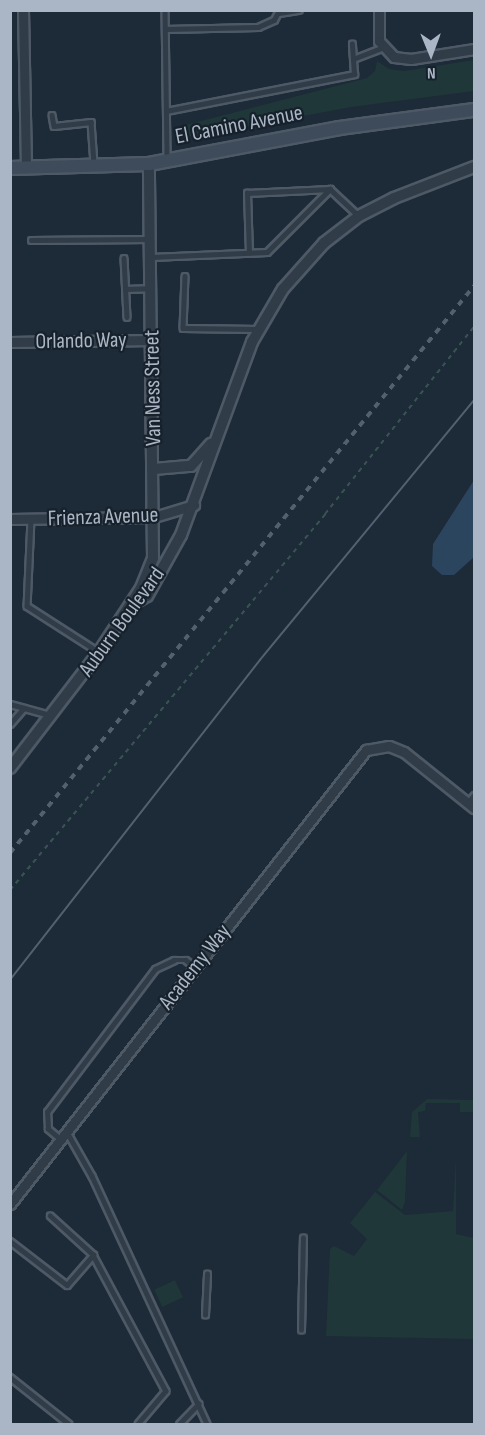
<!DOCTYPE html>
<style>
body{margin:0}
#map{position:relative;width:485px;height:1435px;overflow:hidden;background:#1d2a37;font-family:"Sofia Sans Condensed",sans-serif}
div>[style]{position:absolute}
.green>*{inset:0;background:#1f3738;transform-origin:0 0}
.water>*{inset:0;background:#2c455e}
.path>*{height:2px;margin-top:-1px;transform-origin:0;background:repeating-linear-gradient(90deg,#395353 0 4.5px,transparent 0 9px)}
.roads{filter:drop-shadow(2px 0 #4e5966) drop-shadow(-2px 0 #4e5966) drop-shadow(0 2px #4e5966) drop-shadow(0 -2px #4e5966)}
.service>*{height:4.5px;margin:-2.25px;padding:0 2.25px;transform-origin:2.25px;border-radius:2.25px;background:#303c47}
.minor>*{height:9px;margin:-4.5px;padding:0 4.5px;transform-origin:4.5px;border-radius:4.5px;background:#303c47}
.tertiary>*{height:10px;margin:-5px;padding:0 5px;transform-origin:5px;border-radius:5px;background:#303c47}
.secondary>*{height:12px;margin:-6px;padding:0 6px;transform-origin:6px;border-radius:6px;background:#3e4b5b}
.tram>*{height:1.5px;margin:-0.75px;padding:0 0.75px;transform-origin:0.75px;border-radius:0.75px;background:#52606f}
.rail>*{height:4px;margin-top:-2px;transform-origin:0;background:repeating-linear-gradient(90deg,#52606f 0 6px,transparent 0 12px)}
span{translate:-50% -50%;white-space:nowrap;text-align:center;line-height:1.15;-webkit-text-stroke:4.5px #16212b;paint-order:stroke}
.street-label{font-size:22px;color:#aab6c5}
.frame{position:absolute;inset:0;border:12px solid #aab6c5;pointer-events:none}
.north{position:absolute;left:401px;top:24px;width:60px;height:60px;-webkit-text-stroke:4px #16212b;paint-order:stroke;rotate:179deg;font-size:16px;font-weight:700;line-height:24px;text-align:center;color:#aab6c5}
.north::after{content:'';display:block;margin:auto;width:21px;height:27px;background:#aab6c5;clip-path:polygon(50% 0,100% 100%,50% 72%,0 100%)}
</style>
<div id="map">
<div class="green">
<i style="clip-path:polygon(474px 60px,474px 91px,351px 107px,197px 136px,186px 136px,178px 127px,367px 78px,375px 71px,377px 61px,389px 69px,404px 71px)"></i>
<i style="clip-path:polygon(427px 1099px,474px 1100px,474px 1112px,460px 1112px,460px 1103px,426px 1103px,425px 1111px,418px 1112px,420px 1137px,410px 1137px,412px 1112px)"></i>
<i style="clip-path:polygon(407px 1151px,405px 1202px,402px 1210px,377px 1190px)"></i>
<i style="clip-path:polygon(456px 1157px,456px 1234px,474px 1238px,474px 1339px,326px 1336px,330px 1249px,334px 1246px,354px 1256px,367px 1239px,350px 1223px,375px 1192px,405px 1215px,453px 1211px)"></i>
<i style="left:175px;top:1280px;width:19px;height:23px;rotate:65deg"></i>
</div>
<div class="water">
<i style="clip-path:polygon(474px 480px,474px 557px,454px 575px,442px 575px,432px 566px,433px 544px)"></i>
</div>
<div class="path">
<i style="left:10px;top:890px;width:491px;rotate:-50deg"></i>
<i style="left:325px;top:514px;width:239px;rotate:-51.5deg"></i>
</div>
<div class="roads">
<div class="service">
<i style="left:165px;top:10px;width:148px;rotate:89.2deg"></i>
<i style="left:279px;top:13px;width:20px;rotate:-9deg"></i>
<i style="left:165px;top:29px;width:93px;rotate:-1.2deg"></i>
<i style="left:258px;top:27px;width:17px;rotate:-24deg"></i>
<i style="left:274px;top:20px;width:11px;rotate:-63deg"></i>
<i style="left:353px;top:59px;width:31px;rotate:-21deg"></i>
<i style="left:166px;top:111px;width:192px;rotate:-11.1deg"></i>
<i style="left:354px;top:74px;width:30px;rotate:-94deg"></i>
<i style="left:52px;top:115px;width:11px;rotate:80deg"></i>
<i style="left:54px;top:126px;width:37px;rotate:-6deg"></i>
<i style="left:91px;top:122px;width:42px;rotate:85.9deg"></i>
<i style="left:31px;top:240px;width:119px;rotate:-0.5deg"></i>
<i style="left:249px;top:253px;width:60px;rotate:-91.9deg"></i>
<i style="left:247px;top:193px;width:83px;rotate:-2.8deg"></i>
<i style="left:151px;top:257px;width:116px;rotate:-2.5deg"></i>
<i style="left:267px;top:252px;width:89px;rotate:-45deg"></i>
<i style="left:330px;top:189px;width:40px;rotate:43deg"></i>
<i style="left:124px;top:258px;width:59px;rotate:87.1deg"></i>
<i style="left:185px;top:276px;width:52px;rotate:92.2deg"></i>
<i style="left:183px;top:328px;width:75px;rotate:0.8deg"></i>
<i style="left:125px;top:289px;width:23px;rotate:-2deg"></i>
<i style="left:31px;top:519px;width:87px;rotate:92.6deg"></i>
<i style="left:27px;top:606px;width:85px;rotate:32.6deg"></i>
<i style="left:10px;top:704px;width:41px;rotate:15.4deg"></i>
<i style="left:10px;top:724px;width:21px;rotate:-49deg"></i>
<i style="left:468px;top:802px;width:9px;rotate:-49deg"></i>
<i style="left:67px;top:1132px;width:51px;rotate:60.4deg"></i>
<i style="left:92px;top:1176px;width:273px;rotate:65.1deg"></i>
<i style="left:61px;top:1140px;width:17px;rotate:-140deg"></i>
<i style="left:48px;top:1129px;width:17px;rotate:-93deg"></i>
<i style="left:47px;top:1112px;width:179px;rotate:-52.9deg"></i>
<i style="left:155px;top:969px;width:21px;rotate:-25deg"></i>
<i style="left:174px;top:960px;width:12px"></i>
<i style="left:186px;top:960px;width:11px;rotate:38deg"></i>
<i style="left:10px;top:1241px;width:72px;rotate:37.7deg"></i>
<i style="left:67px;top:1285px;width:40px;rotate:-49deg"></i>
<i style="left:93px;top:1255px;width:58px;rotate:-137.8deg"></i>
<i style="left:93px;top:1255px;width:154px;rotate:61.8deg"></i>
<i style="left:166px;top:1391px;width:43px;rotate:130.3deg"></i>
<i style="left:205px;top:1315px;width:41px;rotate:-87.2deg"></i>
<i style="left:301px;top:1330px;width:92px;rotate:-88.8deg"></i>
<i style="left:10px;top:1377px;width:75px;rotate:38.5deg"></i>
<i style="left:179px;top:1424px;width:28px;rotate:-46deg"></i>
</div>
<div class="minor">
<i style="left:23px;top:10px;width:158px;rotate:88.9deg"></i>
<i style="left:379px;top:10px;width:31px;rotate:90deg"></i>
<i style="left:379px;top:41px;width:22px;rotate:47deg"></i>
<i style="left:394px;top:57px;width:17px;rotate:7deg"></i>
<i style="left:411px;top:59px;width:64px;rotate:-9deg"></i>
<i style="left:10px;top:342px;width:142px;rotate:-0.8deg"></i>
<i style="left:10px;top:519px;width:144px;rotate:-0.8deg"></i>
<i style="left:154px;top:517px;width:42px;rotate:-16.7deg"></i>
<i style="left:10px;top:1204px;width:577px;rotate:-51.9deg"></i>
<i style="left:366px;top:750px;width:23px;rotate:-10deg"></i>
<i style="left:389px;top:746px;width:16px;rotate:22deg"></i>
<i style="left:404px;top:752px;width:90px;rotate:38.7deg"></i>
</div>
<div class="tertiary">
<i style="left:154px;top:469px;width:37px;rotate:-5deg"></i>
<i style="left:191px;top:466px;width:30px;rotate:-48deg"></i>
<i style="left:133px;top:604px;width:16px;rotate:-30deg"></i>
<i style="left:147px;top:596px;width:70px;rotate:-60.9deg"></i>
<i style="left:181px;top:535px;width:206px;rotate:-69.8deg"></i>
<i style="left:252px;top:342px;width:61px;rotate:-59.7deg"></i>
<i style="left:283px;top:289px;width:62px;rotate:-48.3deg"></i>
<i style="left:324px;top:243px;width:44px;rotate:-37.6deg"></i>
<i style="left:359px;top:216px;width:39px;rotate:-27deg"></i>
<i style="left:394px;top:198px;width:86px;rotate:-21.2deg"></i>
<i style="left:10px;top:768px;width:146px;rotate:-52.5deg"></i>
<i style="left:99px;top:652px;width:77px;rotate:-56.7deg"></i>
<i style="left:141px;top:588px;width:32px;rotate:-68deg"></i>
<i style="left:153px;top:558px;width:394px;rotate:-90.6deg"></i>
</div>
<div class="secondary">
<i style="left:10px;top:168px;width:139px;rotate:-1.6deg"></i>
<i style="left:149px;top:164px;width:194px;rotate:-10.7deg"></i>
<i style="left:340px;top:128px;width:135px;rotate:-7.7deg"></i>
</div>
</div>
<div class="tram">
<i style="left:10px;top:980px;width:406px;rotate:-52deg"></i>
<i style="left:260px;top:660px;width:337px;rotate:-50.5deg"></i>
</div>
<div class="rail">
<i style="left:10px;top:853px;width:733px;rotate:-50.71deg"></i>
</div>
<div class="street-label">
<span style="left:239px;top:125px;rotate:-11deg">El Camino Avenue</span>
<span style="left:81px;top:341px;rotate:-1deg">Orlando Way</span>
<span style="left:153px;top:388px;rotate:-91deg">Van Ness Street</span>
<span style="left:103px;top:517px;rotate:-2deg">Frienza Avenue</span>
<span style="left:122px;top:622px;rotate:-54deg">Auburn Boulevard</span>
<span style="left:195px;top:967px;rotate:-52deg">Academy Way</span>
</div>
<div class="frame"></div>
<div class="north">N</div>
</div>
